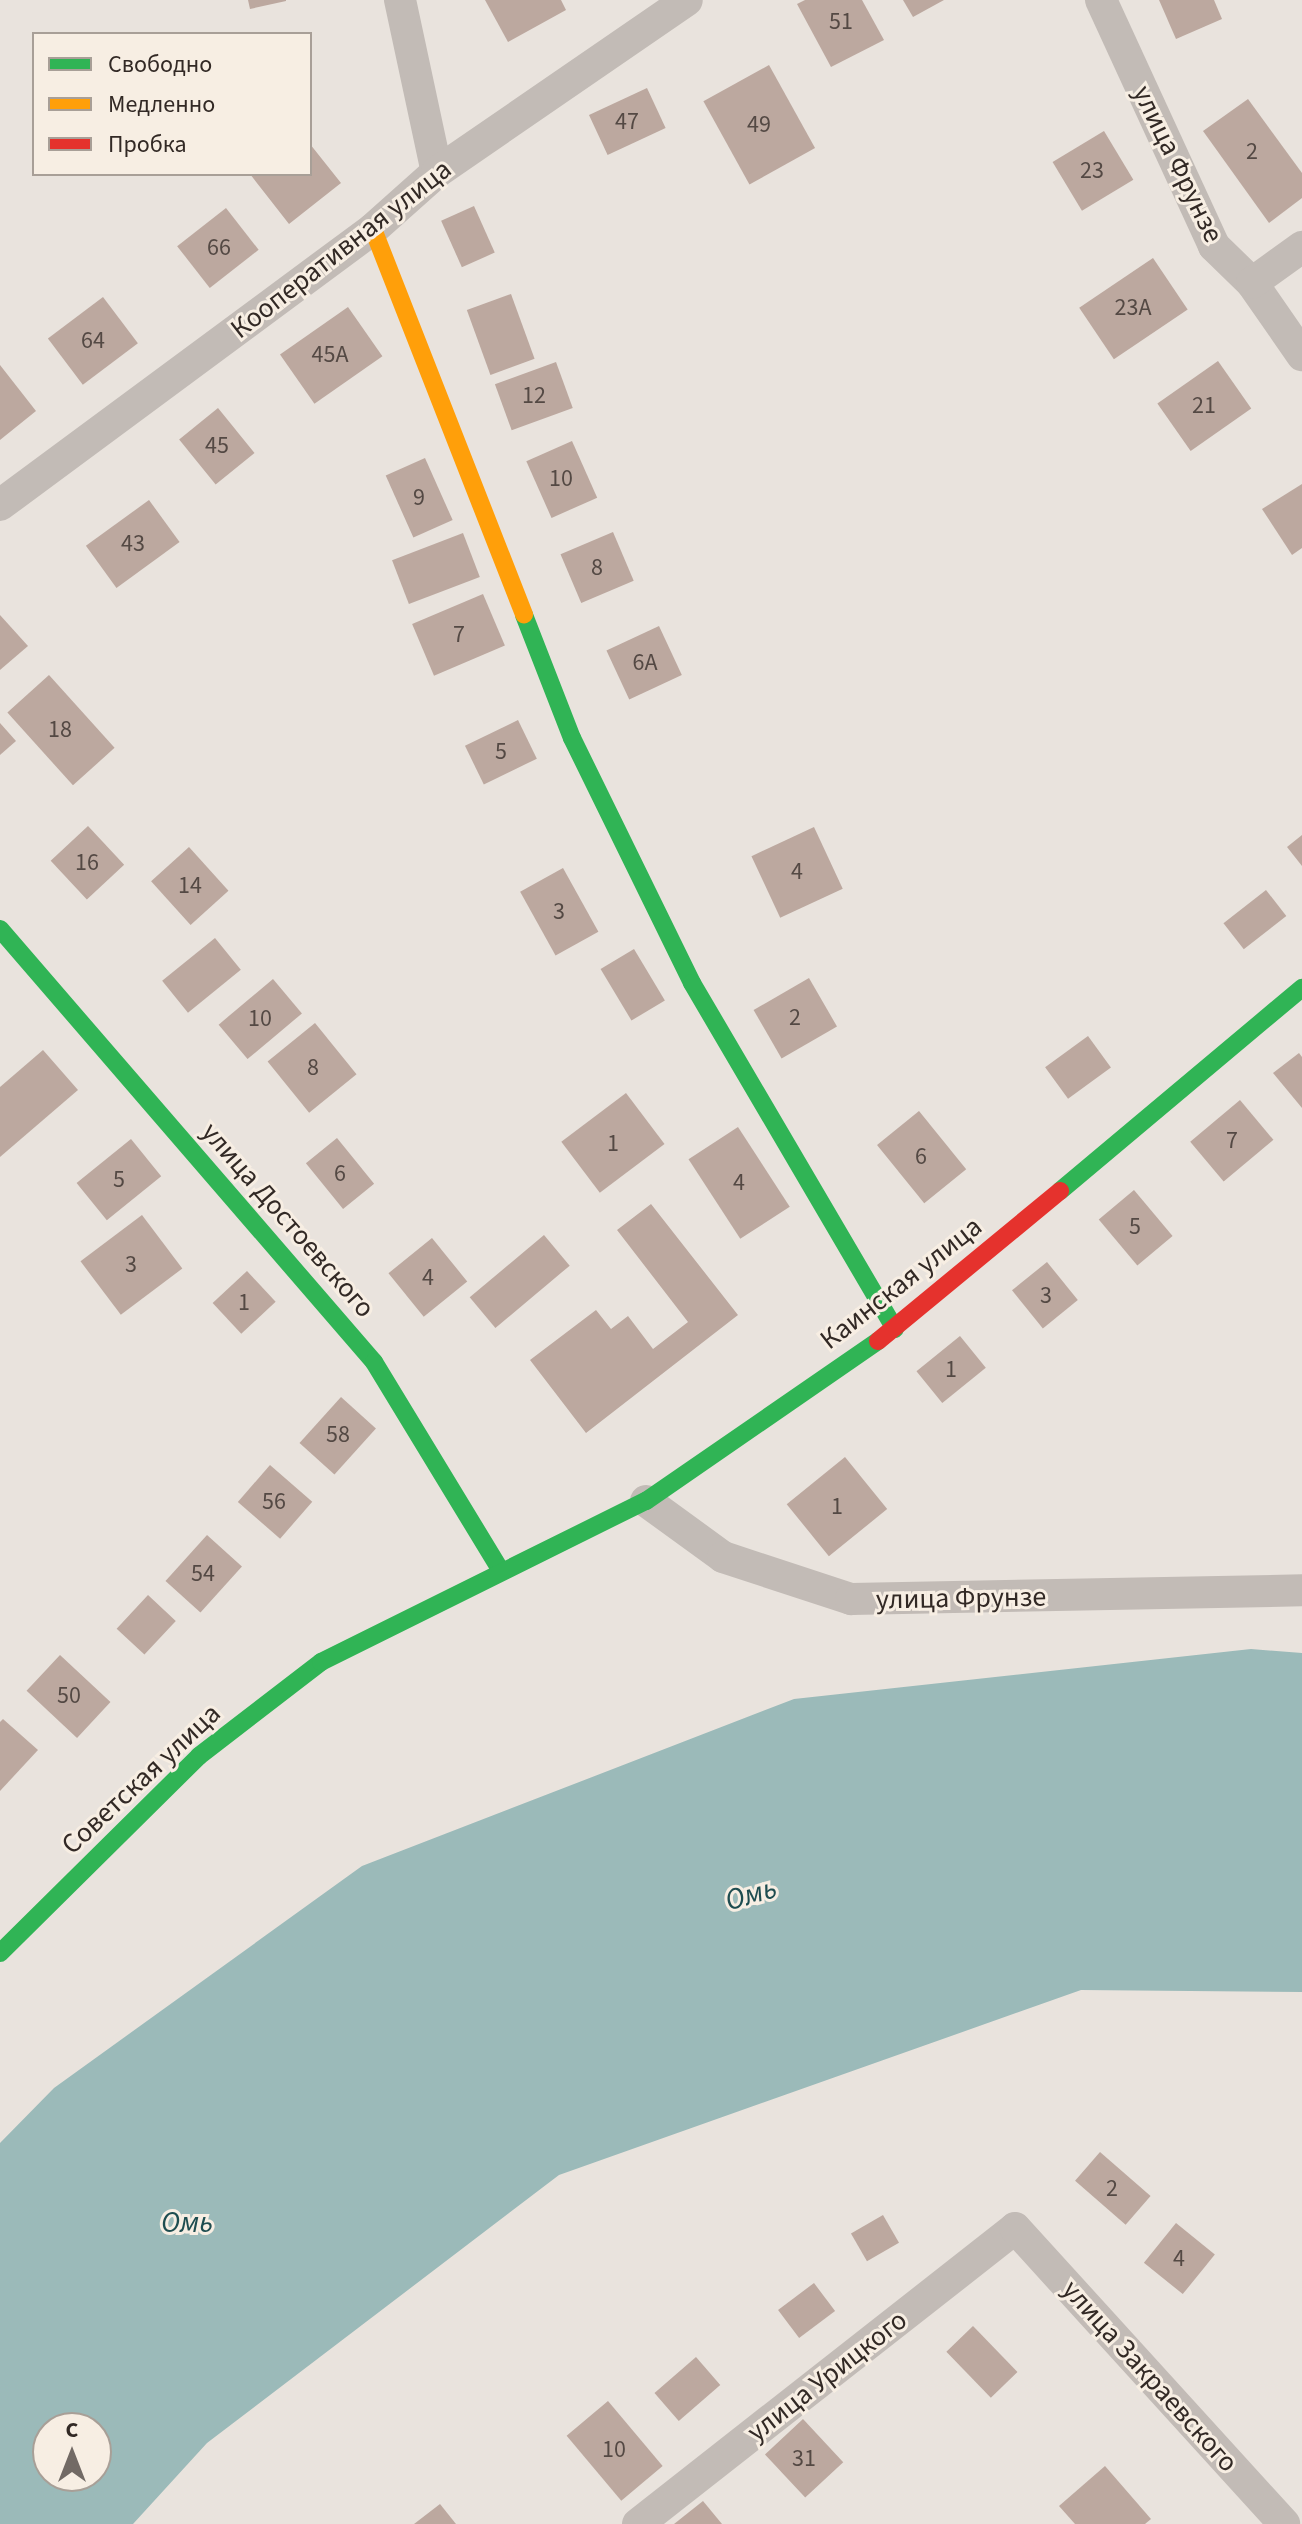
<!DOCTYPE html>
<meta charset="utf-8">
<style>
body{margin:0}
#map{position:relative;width:1302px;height:2524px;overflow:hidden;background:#e9e3dd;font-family:"Source Sans 3",sans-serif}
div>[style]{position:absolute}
.water>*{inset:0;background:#9bbab9}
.building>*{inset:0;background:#bca89f;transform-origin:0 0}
.street>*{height:32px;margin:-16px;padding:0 16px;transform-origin:16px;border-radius:16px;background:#c2bbb6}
.fast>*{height:18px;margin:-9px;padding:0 9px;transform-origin:9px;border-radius:9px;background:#30b455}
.slow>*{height:18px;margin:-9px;padding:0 9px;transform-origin:9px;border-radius:9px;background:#ff9f0a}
.jam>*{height:18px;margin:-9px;padding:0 9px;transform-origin:9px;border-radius:9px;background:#e5322d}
span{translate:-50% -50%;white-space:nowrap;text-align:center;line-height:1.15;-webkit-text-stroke:6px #f7eee3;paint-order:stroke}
.number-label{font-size:24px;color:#544944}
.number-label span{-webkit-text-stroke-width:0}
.street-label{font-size:28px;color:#322925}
.water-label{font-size:30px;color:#1e4d50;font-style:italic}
.legend{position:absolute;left:32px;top:32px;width:280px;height:144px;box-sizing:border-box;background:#f7eee3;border:2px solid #a89f97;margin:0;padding:10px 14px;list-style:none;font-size:24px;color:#322925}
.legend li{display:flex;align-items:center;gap:16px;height:40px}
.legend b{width:40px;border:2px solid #a89f97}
.north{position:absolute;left:32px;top:2412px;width:80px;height:80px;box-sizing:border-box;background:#f7eee3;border:2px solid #a89f97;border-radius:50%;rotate:0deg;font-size:22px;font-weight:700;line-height:32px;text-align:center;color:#322925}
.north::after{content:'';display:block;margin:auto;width:28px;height:36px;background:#726a65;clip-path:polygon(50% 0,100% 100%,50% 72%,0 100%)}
</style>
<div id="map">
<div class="water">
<i style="clip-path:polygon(evenodd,1251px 1649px,1302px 1653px,1302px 1992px,1081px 1990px,559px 2175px,207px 2443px,133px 2524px,0 2524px,0 2143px,54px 2088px,362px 1866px,794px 1699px,1251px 1649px,48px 2428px,96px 2428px,96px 2476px,48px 2476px,48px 2428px)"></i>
</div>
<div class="building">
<i style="clip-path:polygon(248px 0,286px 0,286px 1px,250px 9px)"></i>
<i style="clip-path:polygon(485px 0,561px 0,566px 10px,508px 42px)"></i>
<i style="clip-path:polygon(805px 0,862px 0,884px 40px,831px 67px,797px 4px)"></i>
<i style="clip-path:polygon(903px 0,944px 0,913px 17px)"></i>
<i style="clip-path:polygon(1159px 0,1214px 0,1222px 19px,1176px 39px)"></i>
<i style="left:769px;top:65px;width:95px;height:75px;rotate:61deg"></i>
<i style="left:647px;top:88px;width:44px;height:64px;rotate:65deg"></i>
<i style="clip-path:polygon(1248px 99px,1302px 173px,1302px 198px,1269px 223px,1203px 131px)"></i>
<i style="left:1104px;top:131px;width:57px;height:60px;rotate:59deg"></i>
<i style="clip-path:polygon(310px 144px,341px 183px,289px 224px,250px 174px,310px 174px)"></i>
<i style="left:474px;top:206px;width:51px;height:36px;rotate:66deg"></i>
<i style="left:226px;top:208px;width:53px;height:62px;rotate:52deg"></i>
<i style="left:1153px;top:258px;width:62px;height:89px;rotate:56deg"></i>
<i style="left:511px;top:294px;width:69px;height:47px;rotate:70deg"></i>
<i style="left:103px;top:297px;width:58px;height:69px;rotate:53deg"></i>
<i style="left:348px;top:307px;width:60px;height:83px;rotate:55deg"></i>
<i style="left:1218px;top:361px;width:58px;height:74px;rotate:55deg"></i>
<i style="left:556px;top:362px;width:49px;height:65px;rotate:70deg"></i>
<i style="clip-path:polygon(0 365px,36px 411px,0 440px)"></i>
<i style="left:218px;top:408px;width:58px;height:50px;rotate:51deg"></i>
<i style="left:572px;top:441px;width:62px;height:50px;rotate:66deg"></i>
<i style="left:425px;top:458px;width:68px;height:43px;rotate:66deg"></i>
<i style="clip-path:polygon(1302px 484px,1302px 548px,1292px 555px,1262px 509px)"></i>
<i style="left:149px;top:500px;width:52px;height:78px;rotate:54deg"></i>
<i style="left:613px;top:532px;width:53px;height:57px;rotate:67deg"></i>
<i style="left:463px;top:533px;width:47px;height:76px;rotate:69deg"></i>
<i style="left:483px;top:594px;width:56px;height:77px;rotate:67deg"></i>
<i style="clip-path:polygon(0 615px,28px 646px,0 670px)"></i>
<i style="left:659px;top:626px;width:54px;height:58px;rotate:65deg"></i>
<i style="left:49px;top:675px;width:98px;height:56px;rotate:48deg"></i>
<i style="left:518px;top:720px;width:43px;height:59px;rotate:64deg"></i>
<i style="clip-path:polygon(0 723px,16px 741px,0 755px)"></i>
<i style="left:88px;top:826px;width:53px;height:51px;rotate:47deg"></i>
<i style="left:814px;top:827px;width:68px;height:69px;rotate:65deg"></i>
<i style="clip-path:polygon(1302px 835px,1302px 866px,1287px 847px)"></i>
<i style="left:189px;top:847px;width:59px;height:51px;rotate:48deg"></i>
<i style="left:563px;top:868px;width:73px;height:49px;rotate:61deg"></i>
<i style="left:1266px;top:890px;width:33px;height:54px;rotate:52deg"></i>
<i style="left:215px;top:938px;width:41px;height:68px;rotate:51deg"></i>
<i style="left:634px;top:949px;width:60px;height:39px;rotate:59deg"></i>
<i style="left:809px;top:978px;width:56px;height:64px;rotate:60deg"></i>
<i style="left:273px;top:979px;width:45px;height:71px;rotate:50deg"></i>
<i style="left:315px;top:1023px;width:66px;height:61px;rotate:51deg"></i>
<i style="left:1088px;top:1036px;width:39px;height:53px;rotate:54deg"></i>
<i style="clip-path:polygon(43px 1050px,78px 1090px,0 1157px,0 1087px)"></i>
<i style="clip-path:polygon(1299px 1053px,1302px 1057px,1302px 1108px,1273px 1073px)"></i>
<i style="left:626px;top:1093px;width:64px;height:81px;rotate:53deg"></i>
<i style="left:1240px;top:1100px;width:52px;height:65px;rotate:50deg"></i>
<i style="left:919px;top:1111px;width:75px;height:54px;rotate:51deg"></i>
<i style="left:738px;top:1127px;width:95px;height:59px;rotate:57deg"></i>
<i style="left:337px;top:1138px;width:59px;height:40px;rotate:51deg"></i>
<i style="left:131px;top:1139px;width:48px;height:70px;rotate:51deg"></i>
<i style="left:1134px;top:1190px;width:60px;height:46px;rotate:50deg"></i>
<i style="clip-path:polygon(651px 1204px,738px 1315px,586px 1433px,530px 1360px,596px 1310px,611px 1329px,628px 1316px,653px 1349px,688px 1322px,617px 1230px)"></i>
<i style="left:142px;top:1215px;width:67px;height:77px;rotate:53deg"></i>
<i style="left:544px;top:1235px;width:40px;height:97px;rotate:50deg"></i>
<i style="left:432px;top:1238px;width:56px;height:56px;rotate:51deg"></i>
<i style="left:1047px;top:1262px;width:49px;height:45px;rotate:51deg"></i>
<i style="left:247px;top:1271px;width:42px;height:47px;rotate:47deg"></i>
<i style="left:960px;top:1336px;width:41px;height:56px;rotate:51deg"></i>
<i style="left:341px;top:1397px;width:47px;height:62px;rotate:42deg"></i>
<i style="left:845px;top:1457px;width:67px;height:75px;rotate:51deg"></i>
<i style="left:270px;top:1465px;width:56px;height:49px;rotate:41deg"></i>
<i style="left:207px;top:1535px;width:47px;height:62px;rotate:42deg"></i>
<i style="left:148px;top:1595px;width:38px;height:46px;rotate:43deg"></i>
<i style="left:60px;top:1655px;width:69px;height:49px;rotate:43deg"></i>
<i style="clip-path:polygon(3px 1719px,38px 1750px,0 1791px,0 1722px)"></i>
<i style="left:1100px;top:2152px;width:67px;height:38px;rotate:41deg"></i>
<i style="left:883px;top:2215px;width:32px;height:37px;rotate:60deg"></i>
<i style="left:1176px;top:2223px;width:50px;height:51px;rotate:39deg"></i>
<i style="left:814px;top:2283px;width:35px;height:45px;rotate:53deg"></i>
<i style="left:973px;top:2326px;width:64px;height:37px;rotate:46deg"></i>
<i style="left:696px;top:2357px;width:37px;height:55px;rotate:49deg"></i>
<i style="left:608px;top:2401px;width:85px;height:54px;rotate:50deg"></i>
<i style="left:803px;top:2419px;width:59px;height:52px;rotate:47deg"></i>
<i style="clip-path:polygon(1105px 2466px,1151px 2519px,1145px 2524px,1075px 2524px,1059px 2506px)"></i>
<i style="clip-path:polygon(703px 2501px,722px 2524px,674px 2524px)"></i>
<i style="clip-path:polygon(440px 2504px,456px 2524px,414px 2524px)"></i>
</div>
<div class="street">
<i style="left:400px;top:0;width:176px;rotate:77.9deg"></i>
<i style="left:1101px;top:0;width:271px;rotate:65.3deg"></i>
<i style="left:1214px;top:246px;width:53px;rotate:44.2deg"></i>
<i style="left:1252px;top:283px;width:88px;rotate:55.2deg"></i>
<i style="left:1252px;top:283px;width:62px;rotate:-35.8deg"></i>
<i style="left:0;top:505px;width:464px;rotate:-36.5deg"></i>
<i style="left:373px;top:229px;width:86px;rotate:-41.7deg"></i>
<i style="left:437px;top:172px;width:303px;rotate:-34.5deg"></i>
<i style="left:646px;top:1501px;width:95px;rotate:36deg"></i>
<i style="left:723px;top:1557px;width:135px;rotate:18.2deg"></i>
<i style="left:851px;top:1599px;width:451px;rotate:-1.1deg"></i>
<i style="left:638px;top:2524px;width:479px;rotate:-38.1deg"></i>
<i style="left:1015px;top:2228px;width:400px;rotate:47.7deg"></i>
</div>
<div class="fast">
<i style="left:524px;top:615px;width:132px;rotate:68.7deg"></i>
<i style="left:572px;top:738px;width:273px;rotate:63.9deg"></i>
<i style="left:692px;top:983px;width:401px;rotate:59.6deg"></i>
<i style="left:0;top:929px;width:572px;rotate:49.18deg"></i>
<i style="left:374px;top:1362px;width:245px;rotate:58.7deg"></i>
<i style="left:1060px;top:1191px;width:316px;rotate:-40deg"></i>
<i style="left:0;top:1953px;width:280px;rotate:-44.7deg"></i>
<i style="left:199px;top:1756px;width:154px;rotate:-37.6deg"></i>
<i style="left:321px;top:1662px;width:363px;rotate:-26.4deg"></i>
<i style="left:646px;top:1501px;width:282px;rotate:-34.6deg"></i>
</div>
<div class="slow">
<i style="left:373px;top:229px;width:414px;rotate:68.6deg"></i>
</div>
<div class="jam">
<i style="left:878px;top:1341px;width:236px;rotate:-39.5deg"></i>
</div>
<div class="number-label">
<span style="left:841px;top:22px">51</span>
<span style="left:627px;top:122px">47</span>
<span style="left:759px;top:125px">49</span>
<span style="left:1252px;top:152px">2</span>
<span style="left:1092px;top:171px">23</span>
<span style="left:219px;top:248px">66</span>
<span style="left:1133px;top:308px">23А</span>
<span style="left:93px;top:341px">64</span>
<span style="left:330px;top:355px">45А</span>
<span style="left:534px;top:396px">12</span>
<span style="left:1204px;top:406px">21</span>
<span style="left:217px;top:446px">45</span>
<span style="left:561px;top:479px">10</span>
<span style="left:419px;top:498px">9</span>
<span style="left:133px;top:544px">43</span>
<span style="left:597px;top:568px">8</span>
<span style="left:459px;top:635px">7</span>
<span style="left:645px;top:663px">6А</span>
<span style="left:60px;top:730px">18</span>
<span style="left:501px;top:752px">5</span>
<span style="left:87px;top:863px">16</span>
<span style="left:797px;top:872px">4</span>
<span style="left:190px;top:886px">14</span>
<span style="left:559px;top:912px">3</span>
<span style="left:795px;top:1018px">2</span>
<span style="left:260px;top:1019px">10</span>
<span style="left:313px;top:1068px">8</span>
<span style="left:1232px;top:1141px">7</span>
<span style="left:613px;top:1144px">1</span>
<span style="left:921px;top:1157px">6</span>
<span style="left:340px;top:1174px">6</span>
<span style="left:119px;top:1180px">5</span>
<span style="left:739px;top:1183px">4</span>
<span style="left:1135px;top:1227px">5</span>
<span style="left:131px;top:1265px">3</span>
<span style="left:428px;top:1278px">4</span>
<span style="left:1046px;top:1296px">3</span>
<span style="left:244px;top:1303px">1</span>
<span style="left:951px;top:1370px">1</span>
<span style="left:338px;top:1435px">58</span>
<span style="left:274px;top:1502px">56</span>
<span style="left:837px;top:1507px">1</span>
<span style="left:203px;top:1574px">54</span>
<span style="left:69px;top:1696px">50</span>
<span style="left:1112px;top:2189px">2</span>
<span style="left:1179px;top:2259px">4</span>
<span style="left:614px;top:2450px">10</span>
<span style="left:804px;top:2459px">31</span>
</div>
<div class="street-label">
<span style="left:1178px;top:164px;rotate:64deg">улица Фрунзе</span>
<span style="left:341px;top:249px;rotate:-38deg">Кооперативная улица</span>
<span style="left:288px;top:1220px;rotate:49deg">улица Достоевского</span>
<span style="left:901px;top:1283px;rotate:-38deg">Каинская улица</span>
<span style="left:961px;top:1598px;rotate:-1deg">улица Фрунзе</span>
<span style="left:141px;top:1779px;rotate:-43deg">Советская улица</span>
<span style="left:827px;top:2376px;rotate:-38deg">улица Урицкого</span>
<span style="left:1150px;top:2376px;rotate:48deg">улица Закраевского</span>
</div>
<div class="water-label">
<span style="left:751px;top:1895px;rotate:-16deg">Омь</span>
<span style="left:187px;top:2223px">Омь</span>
</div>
<ul class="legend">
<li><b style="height:10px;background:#30b455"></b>Свободно</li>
<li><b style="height:10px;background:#ff9f0a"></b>Медленно</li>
<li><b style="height:10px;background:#e5322d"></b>Пробка</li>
</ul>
<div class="north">С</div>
</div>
